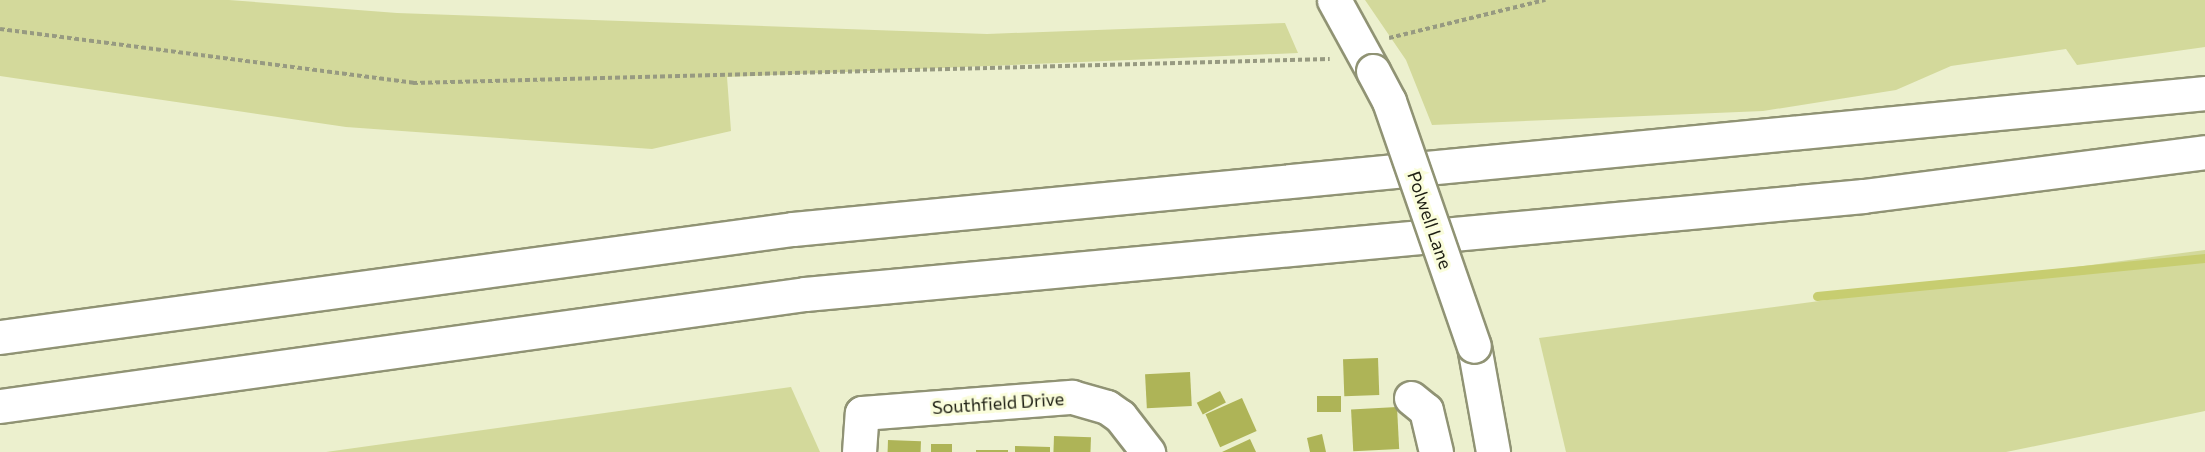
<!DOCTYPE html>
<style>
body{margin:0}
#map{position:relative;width:2205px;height:452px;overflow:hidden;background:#ecf0ce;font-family:Commissioner,sans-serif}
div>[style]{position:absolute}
.green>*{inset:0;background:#d3d99b}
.stream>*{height:9px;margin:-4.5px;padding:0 4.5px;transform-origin:4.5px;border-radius:4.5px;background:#c7cd70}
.building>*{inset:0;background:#aeb457;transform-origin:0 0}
.path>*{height:4px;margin-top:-2px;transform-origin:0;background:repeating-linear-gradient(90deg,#979a81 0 4.5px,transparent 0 7.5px)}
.roads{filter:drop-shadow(2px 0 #909374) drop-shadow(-2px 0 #909374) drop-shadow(0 2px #909374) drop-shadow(0 -2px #909374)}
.minor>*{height:33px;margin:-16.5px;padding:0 16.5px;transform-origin:16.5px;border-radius:16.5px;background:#fff}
.highway>*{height:33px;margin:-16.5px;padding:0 16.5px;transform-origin:16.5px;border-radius:16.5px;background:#fff}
.bridges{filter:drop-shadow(2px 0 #909374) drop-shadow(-2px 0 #909374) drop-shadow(0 2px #909374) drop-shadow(0 -2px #909374)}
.minor-bridge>*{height:33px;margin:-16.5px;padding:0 16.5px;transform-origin:16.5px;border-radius:16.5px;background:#fff}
span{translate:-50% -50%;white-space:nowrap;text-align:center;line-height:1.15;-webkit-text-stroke:6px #fafddb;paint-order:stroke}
.street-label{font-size:18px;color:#1e1f13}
</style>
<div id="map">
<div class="green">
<i style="clip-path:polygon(0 0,229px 0,397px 13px,987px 34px,1285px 23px,1298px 53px,727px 77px,731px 131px,652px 149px,346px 127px,0 76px)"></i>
<i style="clip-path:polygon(1365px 0,2205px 0,2205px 47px,2077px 65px,2066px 49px,1951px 66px,1896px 90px,1763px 111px,1432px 125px,1406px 60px)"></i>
<i style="clip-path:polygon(2205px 250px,2205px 411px,2006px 452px,1566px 452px,1539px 338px)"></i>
<i style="clip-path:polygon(791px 387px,820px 452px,326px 452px)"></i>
</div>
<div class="stream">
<i style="left:1817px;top:296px;width:390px;rotate:-5.6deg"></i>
</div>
<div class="building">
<i style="left:1378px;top:358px;width:37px;height:35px;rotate:88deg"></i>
<i style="left:1190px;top:372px;width:34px;height:45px;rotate:87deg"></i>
<i style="left:1220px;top:391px;width:13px;height:26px;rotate:63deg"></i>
<i style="left:1317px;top:396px;width:24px;height:16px"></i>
<i style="left:1242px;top:398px;width:36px;height:40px;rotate:66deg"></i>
<i style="left:1397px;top:407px;width:42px;height:46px;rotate:87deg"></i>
<i style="clip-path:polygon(1322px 434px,1326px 452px,1310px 452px,1307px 438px)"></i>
<i style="left:1054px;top:436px;width:37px;height:16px;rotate:2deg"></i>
<i style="clip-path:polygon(1250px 439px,1256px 452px,1222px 452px)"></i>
<i style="left:888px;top:440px;width:33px;height:12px;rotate:2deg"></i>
<i style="left:931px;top:444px;width:21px;height:8px"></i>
<i style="clip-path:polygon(1015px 446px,1050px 447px,1050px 452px,1015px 452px)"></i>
<i style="left:976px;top:450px;width:32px;height:2px"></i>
</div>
<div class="path">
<i style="left:0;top:29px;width:417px;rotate:7.4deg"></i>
<i style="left:413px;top:83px;width:917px;rotate:-1.5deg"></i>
<i style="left:1389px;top:38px;width:161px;rotate:-13.7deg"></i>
</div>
<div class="roads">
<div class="minor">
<i style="left:1334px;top:0;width:81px;rotate:61.2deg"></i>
<i style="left:1474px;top:346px;width:108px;rotate:79.8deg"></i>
<i style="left:1411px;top:398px;width:19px;rotate:39deg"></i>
<i style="left:1426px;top:410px;width:43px;rotate:76.6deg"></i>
<i style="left:859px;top:452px;width:39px;rotate:-86deg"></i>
<i style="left:862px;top:413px;width:211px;rotate:-4.4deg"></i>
<i style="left:1072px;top:397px;width:36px;rotate:16deg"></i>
<i style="left:1107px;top:407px;width:16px;rotate:35deg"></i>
<i style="left:1120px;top:416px;width:46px;rotate:52.1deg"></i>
</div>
<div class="highway">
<i style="left:0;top:337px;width:800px;rotate:-7.76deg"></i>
<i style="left:793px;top:229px;width:1419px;rotate:-5.5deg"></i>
<i style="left:0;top:406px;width:813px;rotate:-7.92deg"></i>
<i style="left:805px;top:294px;width:1063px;rotate:-5.29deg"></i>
<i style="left:1863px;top:196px;width:345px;rotate:-7.3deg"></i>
</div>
</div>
<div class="bridges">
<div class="minor-bridge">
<i style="left:1373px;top:71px;width:34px;rotate:62deg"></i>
<i style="left:1389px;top:101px;width:259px;rotate:70.9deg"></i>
</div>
</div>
<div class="street-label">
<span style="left:1430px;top:220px;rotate:71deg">Polwell Lane</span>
<span style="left:998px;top:403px;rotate:-4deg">Southfield Drive</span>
</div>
</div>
